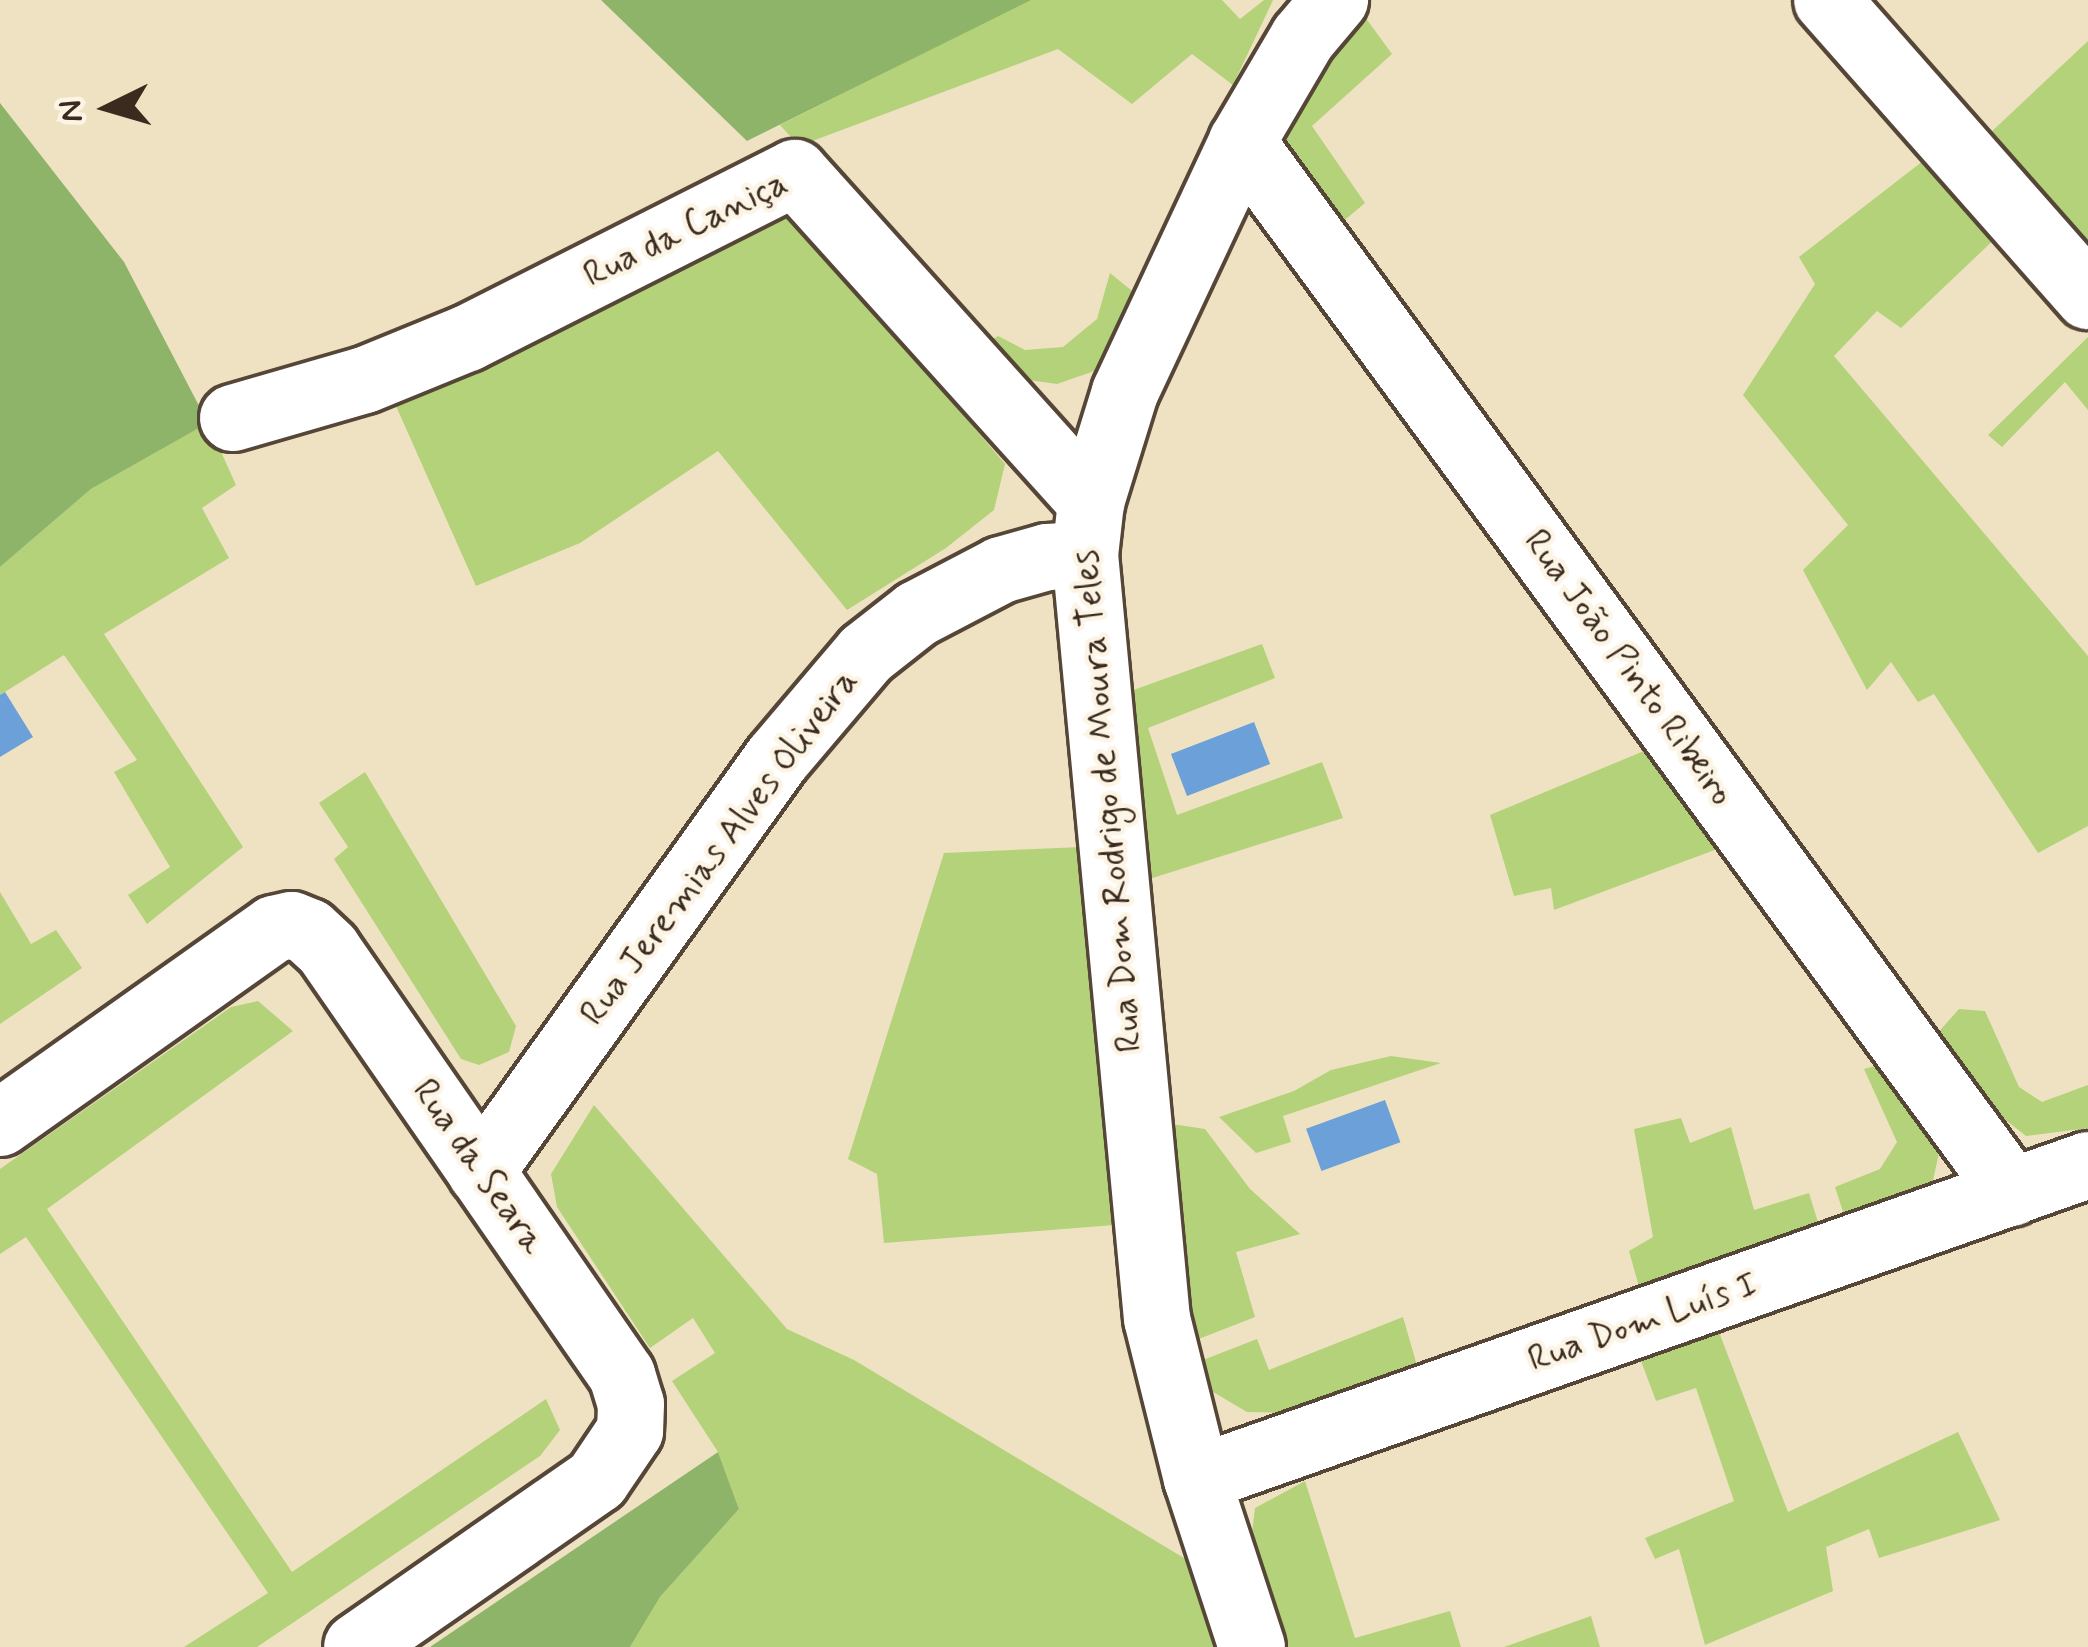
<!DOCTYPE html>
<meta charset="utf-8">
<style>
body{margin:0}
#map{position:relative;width:2088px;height:1647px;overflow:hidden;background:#efe2c3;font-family:Mynerve,sans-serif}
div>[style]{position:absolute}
.green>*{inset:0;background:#b3d279}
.forest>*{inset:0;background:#8eb469}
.water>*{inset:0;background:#6ba0d8;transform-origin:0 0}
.roads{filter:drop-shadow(3px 0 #564637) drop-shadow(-3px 0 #564637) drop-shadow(0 3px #564637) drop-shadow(0 -3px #564637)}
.minor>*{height:66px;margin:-33px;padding:0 33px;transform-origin:33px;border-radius:33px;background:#fff}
span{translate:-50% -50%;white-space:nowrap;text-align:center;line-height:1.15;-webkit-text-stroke:9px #fcf5e5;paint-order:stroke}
.street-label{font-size:36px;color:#3b2a1e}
.north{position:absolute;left:48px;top:48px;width:120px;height:120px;-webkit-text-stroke:9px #fcf5e5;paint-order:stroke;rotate:265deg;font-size:33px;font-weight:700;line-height:48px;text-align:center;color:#3b2a1e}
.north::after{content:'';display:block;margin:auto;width:42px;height:54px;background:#3b2a1e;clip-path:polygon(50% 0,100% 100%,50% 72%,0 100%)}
</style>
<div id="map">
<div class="green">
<i style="clip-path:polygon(1029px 0,1222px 0,1240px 19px,1264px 0,1273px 0,1233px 85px,1192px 54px,1132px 104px,1058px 49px,799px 146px,780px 125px)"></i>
<i style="clip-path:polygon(1357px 6px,1392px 54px,1312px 126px,1365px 203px,1340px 224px,1285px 149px,1288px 107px)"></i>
<i style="clip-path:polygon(2088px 41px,2088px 250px,1989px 134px)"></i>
<i style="clip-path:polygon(1932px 154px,2002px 232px,1901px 328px,1877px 311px,1834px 356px,2088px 656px,2088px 826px,2038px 853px,1934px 694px,1918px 702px,1891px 662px,1867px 690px,1803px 570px,1848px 525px,1743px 395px,1815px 284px,1799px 257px)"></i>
<i style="clip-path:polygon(793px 215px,1005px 464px,994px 510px,946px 548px,847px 610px,718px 451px,580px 543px,476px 586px,396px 406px,770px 218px)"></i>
<i style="clip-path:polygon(1110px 273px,1137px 295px,1103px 368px,1057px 384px,1014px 378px,984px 345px,998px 336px,1025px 350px,1063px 347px,1097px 319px)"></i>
<i style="clip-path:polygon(2088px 337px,2088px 410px,2065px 382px,2002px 447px,1988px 435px)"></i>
<i style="clip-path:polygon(208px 423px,236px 485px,202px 508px,229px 558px,104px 634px,243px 847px,147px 924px,128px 895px,170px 867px,114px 772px,137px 760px,64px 655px,0 695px,0 567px,91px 489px)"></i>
<i style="clip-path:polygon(1262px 644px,1275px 678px,1148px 728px,1177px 815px,1322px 762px,1343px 818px,1143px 881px,1125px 693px)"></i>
<i style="clip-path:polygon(1656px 746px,1728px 845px,1554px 910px,1551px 888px,1514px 896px,1490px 815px)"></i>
<i style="clip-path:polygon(365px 772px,516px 1026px,509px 1052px,479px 1065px,461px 1059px,334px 859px,348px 847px,319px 803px)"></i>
<i style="clip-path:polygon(1082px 847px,1114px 1225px,884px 1243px,877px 1174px,848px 1159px,944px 853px)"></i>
<i style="clip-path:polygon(0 892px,31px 944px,56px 930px,82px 968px,0 1024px)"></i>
<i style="clip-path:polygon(258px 1001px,293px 1031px,47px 1209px,292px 1572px,546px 1399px,560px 1430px,540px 1456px,257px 1647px,184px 1647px,268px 1593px,26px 1237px,0 1254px,0 1169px,231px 1007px)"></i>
<i style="clip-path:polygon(1959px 1009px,1985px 1011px,2019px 1087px,2042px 1102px,2088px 1085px,2088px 1128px,2026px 1136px,1983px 1102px,1935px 1036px)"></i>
<i style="clip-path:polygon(1391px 1056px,1441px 1063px,1283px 1116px,1291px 1142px,1256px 1153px,1219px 1117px,1294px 1091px,1331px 1070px)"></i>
<i style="clip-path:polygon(1886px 1063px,1940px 1148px,1932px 1185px,1896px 1207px,1847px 1224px,1835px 1187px,1880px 1169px,1897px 1142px,1864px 1069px)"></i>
<i style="clip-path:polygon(594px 1105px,787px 1329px,854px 1360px,1194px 1564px,1221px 1647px,630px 1647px,660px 1597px,739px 1509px,718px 1452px,672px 1381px,715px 1353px,693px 1318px,650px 1348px,557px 1207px,551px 1174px)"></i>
<i style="clip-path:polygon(1681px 1118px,1690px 1143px,1731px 1127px,1754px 1210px,1809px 1193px,1821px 1232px,1641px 1294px,1629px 1251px,1653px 1237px,1634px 1129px)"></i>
<i style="clip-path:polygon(1165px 1123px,1205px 1129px,1250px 1189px,1300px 1234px,1236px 1252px,1255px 1317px,1191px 1342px)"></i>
<i style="clip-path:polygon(1403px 1317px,1418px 1369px,1292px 1413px,1247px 1412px,1208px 1389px,1198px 1362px,1257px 1339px,1269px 1370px)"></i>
<i style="clip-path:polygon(1719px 1332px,1788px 1512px,1958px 1432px,2000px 1520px,1879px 1558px,1869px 1529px,1826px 1547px,1833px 1591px,1705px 1645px,1679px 1549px,1655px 1559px,1645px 1538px,1734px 1501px,1696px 1388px,1656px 1401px,1641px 1361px)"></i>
<i style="clip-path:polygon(1305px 1481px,1355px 1638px,1450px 1611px,1461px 1647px,1284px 1647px,1251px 1541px,1255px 1508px)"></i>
<i style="clip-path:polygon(1591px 1616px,1600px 1647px,1504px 1647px)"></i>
</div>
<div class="forest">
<i style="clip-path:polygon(601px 0,1031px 0,747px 141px)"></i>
<i style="clip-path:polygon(0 103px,124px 262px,208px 423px,91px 489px,0 567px)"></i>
<i style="clip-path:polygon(718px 1452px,739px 1509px,660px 1597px,630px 1647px,430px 1647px)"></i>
</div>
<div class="water">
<i style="clip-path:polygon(5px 692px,33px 737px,0 757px,0 695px)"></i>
<i style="left:1254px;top:722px;width:45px;height:89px;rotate:69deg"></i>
<i style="left:1385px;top:1100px;width:45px;height:84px;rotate:70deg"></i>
</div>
<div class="roads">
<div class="minor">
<i style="left:1827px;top:0;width:395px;rotate:48.6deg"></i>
<i style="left:1242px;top:142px;width:1303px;rotate:53.74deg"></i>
<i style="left:233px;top:418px;width:137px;rotate:-16.1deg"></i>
<i style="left:365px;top:380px;width:111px;rotate:-22.2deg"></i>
<i style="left:468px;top:338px;width:366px;rotate:-26.8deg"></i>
<i style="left:795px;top:173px;width:443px;rotate:48deg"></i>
<i style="left:0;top:1123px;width:336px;rotate:-35.3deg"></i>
<i style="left:274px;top:929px;width:18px;rotate:-13deg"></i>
<i style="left:292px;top:925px;width:18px;rotate:22deg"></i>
<i style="left:309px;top:932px;width:26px;rotate:43deg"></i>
<i style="left:328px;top:950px;width:517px;rotate:55.33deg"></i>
<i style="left:622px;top:1375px;width:30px;rotate:73deg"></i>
<i style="left:631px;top:1404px;width:27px;rotate:92deg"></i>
<i style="left:630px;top:1431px;width:59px;rotate:124deg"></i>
<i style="left:597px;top:1480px;width:292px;rotate:145.2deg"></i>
<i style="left:481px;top:1172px;width:508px;rotate:-54.37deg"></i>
<i style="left:777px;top:759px;width:138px;rotate:-49.7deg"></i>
<i style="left:866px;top:654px;width:65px;rotate:-38.1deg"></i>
<i style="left:917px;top:614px;width:95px;rotate:-27.6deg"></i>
<i style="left:1001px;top:570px;width:48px;rotate:-15.8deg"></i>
<i style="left:1047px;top:557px;width:38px;rotate:-3deg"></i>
<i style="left:1197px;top:1479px;width:945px;rotate:-19.41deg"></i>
<i style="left:1252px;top:1647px;width:177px;rotate:-108.1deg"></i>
<i style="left:1197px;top:1479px;width:165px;rotate:-104deg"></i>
<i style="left:1157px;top:1319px;width:767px;rotate:-95.38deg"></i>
<i style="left:1085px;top:555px;width:53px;rotate:-83.5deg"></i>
<i style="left:1091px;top:502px;width:115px;rotate:-72.8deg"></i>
<i style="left:1125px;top:392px;width:276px;rotate:-64.9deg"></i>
<i style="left:1242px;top:142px;width:121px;rotate:-59.6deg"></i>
<i style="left:1303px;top:38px;width:50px;rotate:-49.9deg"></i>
</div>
</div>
<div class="street-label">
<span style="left:686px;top:230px;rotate:-26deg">Rua da Caniça</span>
<span style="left:1628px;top:668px;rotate:54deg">Rua João Pinto Ribeiro</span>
<span style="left:1109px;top:801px;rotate:-95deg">Rua Dom Rodrigo de Moura Teles</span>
<span style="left:720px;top:848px;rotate:-53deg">Rua Jeremias Alves Oliveira</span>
<span style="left:478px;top:1167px;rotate:55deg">Rua da Seara</span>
<span style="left:1643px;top:1323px;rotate:-19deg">Rua Dom Luís I</span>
</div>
<div class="north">N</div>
</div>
